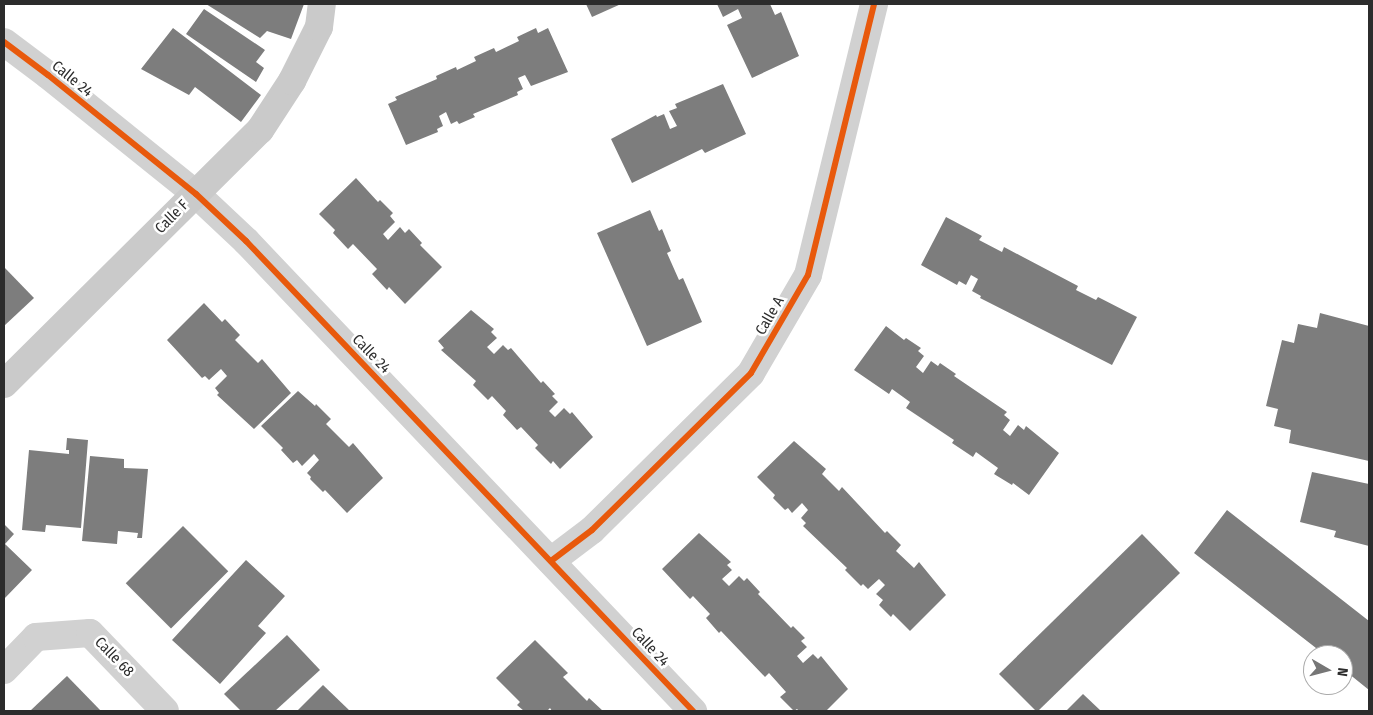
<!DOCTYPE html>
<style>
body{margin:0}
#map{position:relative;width:1373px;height:715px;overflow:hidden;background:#fff;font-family:"Fira Sans Condensed",sans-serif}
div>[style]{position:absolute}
.building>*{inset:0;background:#7d7d7d;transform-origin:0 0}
.street>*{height:28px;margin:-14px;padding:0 14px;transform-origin:14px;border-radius:14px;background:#d1d1d1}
.secondary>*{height:28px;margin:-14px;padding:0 14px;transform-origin:14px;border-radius:14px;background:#cacaca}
.cycleway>*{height:6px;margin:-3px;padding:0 3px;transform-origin:3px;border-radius:3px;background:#e8590c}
span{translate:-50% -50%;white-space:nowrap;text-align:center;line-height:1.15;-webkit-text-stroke:5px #fff;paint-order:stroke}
.street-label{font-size:15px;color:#2c2c2c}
.frame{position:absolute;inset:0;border:5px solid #2c2c2c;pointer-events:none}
.north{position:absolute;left:1303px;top:645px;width:50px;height:50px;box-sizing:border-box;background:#fff;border:1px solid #ababab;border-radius:50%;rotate:98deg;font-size:14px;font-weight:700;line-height:20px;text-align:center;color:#2c2c2c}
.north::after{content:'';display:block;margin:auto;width:18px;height:22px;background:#767676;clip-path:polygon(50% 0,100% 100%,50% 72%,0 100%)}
</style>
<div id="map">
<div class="building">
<i style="clip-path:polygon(206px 4px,304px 4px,291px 39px,267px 31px,260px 38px)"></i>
<i style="clip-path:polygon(586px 4px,621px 4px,592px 17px)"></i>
<i style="clip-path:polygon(717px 4px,770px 4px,775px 15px,781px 12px,799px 56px,752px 78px,727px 25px,742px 18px,738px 9px,723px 17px)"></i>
<i style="clip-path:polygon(204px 9px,265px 50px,256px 62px,264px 68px,256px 82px,186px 34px)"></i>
<i style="clip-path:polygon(173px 28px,261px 95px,241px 122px,195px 87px,189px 95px,141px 69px)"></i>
<i style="clip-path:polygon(536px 28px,538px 33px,548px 28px,568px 72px,531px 86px,525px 75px,518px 78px,523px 89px,517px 92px,518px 95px,473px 114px,475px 117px,459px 124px,457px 121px,451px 124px,446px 112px,439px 116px,443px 126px,437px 129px,438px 132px,406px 145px,388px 104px,397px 100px,395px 97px,437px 79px,436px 76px,456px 67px,457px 70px,476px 61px,474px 57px,494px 48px,496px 52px,519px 41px,517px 37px)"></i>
<i style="clip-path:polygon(723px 84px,746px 134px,705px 153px,702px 149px,632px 183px,611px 139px,656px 115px,657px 117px,664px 114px,670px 129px,677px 126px,669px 111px,677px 108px,675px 104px)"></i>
<i style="clip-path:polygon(356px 178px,378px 202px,380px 200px,393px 213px,390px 216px,395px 222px,383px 234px,388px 240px,400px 227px,405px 233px,409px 229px,422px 243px,420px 245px,442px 267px,405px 304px,389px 287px,387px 290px,372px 274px,377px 269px,353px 244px,348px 249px,333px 233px,335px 230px,319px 214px)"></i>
<i style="clip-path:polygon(650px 210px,659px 231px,662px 229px,671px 251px,667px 253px,679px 280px,683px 278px,702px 322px,647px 346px,597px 233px)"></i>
<i style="clip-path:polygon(946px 217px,982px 236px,979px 240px,1002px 252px,1004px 247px,1078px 286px,1076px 290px,1096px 300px,1098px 297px,1137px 317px,1112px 365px,980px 298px,981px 296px,972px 291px,978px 279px,971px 275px,966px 285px,959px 281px,957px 285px,921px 265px)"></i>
<i style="clip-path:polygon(4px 267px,34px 298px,4px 326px)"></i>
<i style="clip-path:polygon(204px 303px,222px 322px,225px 319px,240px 335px,235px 340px,258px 363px,262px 359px,291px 393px,254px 429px,217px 395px,219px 393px,215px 388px,227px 376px,221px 369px,209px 380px,205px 376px,202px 378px,167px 340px)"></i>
<i style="clip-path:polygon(471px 310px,494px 329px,491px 332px,497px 338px,487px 347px,494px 354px,503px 345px,508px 350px,511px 348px,541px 383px,543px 381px,555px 394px,552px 396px,558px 402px,549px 411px,555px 417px,564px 408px,570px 414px,572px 412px,593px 437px,560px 469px,553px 461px,551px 464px,535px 448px,538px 445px,521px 427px,517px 430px,503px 415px,506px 411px,492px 396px,488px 400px,473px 385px,476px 381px,441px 350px,444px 348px,438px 341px)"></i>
<i style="clip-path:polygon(1320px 313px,1369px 326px,1369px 461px,1289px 443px,1291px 430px,1274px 426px,1278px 409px,1266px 406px,1282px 340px,1294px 343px,1298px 324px,1317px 328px)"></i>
<i style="clip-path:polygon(886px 326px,904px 340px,906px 338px,921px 348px,918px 351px,924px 356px,916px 367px,923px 373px,931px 361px,938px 366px,940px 363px,956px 374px,954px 376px,1007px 412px,1004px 415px,1010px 420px,1003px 430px,1010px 436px,1018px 425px,1024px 430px,1026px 426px,1059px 453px,1029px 495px,1013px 483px,1012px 485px,994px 474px,998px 468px,976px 452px,973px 457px,952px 443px,954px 440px,906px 408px,910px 402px,892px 389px,889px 394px,854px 370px)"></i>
<i style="clip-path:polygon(298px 391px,315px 406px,316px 404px,331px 419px,326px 424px,349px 447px,353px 443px,383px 478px,347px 513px,325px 490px,323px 492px,310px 479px,311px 477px,307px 473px,319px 460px,314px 454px,302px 466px,297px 460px,293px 463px,281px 450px,283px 448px,261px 426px)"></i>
<i style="clip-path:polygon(67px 438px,88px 440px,81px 528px,46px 525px,45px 532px,22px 530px,29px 450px,69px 454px,69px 450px,66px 450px)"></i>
<i style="clip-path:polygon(794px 441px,826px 469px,822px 474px,839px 491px,842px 487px,885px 533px,887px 531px,901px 545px,896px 551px,914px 568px,919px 562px,946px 595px,910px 631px,893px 614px,891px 617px,879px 605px,883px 600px,876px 594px,885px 585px,879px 579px,868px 589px,863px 584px,861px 586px,845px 570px,847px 568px,803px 526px,806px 523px,801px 518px,808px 510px,802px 503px,792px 513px,788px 508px,785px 510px,773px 498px,775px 495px,757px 477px)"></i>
<i style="clip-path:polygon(90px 456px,124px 459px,124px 468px,148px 469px,142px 538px,137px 538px,138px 533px,118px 531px,117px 544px,82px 541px)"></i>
<i style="clip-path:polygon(1312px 472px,1369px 484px,1369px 546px,1334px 537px,1336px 531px,1300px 522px)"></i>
<i style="clip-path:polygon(1227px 510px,1369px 621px,1369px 690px,1343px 669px,1343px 655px,1325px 655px,1194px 553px)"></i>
<i style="clip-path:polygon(4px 524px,14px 534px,5px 544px,32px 570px,4px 599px)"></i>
<i style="left:183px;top:526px;width:64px;height:81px;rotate:45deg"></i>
<i style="clip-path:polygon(699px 533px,731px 562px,727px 565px,732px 570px,722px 579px,729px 586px,739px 576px,744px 581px,747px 578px,760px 592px,758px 594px,791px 628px,793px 626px,805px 638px,801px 641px,807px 647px,797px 656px,803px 663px,813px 654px,818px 659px,821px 656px,848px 689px,826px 711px,799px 711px,797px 709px,794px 711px,780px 697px,786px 692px,769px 673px,765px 677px,721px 631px,719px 633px,706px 618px,710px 614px,693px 596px,690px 599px,662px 569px)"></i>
<i style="clip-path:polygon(1142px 534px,1180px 573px,1038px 711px,1036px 711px,999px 674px)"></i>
<i style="clip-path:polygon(246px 560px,285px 596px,258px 626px,266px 633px,220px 684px,172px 640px)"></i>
<i style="clip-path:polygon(287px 635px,320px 670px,275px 711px,241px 711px,224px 694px)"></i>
<i style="clip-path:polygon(535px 640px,568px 673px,563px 677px,587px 701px,589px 698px,603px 711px,552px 711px,550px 708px,547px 711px,524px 711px,517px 705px,520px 702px,496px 678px)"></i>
<i style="clip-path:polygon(67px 676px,101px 711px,30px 711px)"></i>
<i style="clip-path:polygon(323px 685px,350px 711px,297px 711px)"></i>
<i style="clip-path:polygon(1083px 694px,1101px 711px,1066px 711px)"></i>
</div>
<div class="street">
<i style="left:4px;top:42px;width:55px;rotate:36.9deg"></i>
<i style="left:48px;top:75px;width:190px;rotate:38.8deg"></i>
<i style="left:196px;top:194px;width:69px;rotate:43.2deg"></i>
<i style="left:246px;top:241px;width:649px;rotate:46.44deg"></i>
<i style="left:551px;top:561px;width:51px;rotate:-37.1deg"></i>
<i style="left:592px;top:530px;width:223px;rotate:-44.6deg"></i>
<i style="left:751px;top:373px;width:113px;rotate:-59.8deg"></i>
<i style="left:808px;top:275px;width:279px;rotate:-76.3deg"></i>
<i style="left:4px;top:670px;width:46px;rotate:-45.9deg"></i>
<i style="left:36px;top:637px;width:54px;rotate:-4.2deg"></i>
<i style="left:90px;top:633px;width:108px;rotate:46.1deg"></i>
</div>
<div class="secondary">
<i style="left:4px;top:384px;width:361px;rotate:-44.8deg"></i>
<i style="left:260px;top:130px;width:59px;rotate:-56.9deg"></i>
<i style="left:292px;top:81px;width:60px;rotate:-63.4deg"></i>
<i style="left:319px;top:27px;width:23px;rotate:-83deg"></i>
</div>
<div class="cycleway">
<i style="left:4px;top:42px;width:55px;rotate:36.9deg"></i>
<i style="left:48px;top:75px;width:190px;rotate:38.8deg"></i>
<i style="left:196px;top:194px;width:69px;rotate:43.2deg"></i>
<i style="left:246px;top:241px;width:649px;rotate:46.44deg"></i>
<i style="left:551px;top:561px;width:51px;rotate:-37.1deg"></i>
<i style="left:592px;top:530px;width:223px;rotate:-44.6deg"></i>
<i style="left:751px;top:373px;width:113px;rotate:-59.8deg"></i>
<i style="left:808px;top:275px;width:279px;rotate:-76.3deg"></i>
</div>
<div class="street-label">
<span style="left:72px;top:79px;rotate:39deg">Calle 24</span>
<span style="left:172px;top:217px;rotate:-45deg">Calle F</span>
<span style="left:770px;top:316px;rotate:-60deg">Calle A</span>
<span style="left:371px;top:354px;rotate:46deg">Calle 24</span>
<span style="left:650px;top:647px;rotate:47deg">Calle 24</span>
<span style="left:114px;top:657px;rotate:46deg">Calle 68</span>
</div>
<div class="frame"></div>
<div class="north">N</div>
</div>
